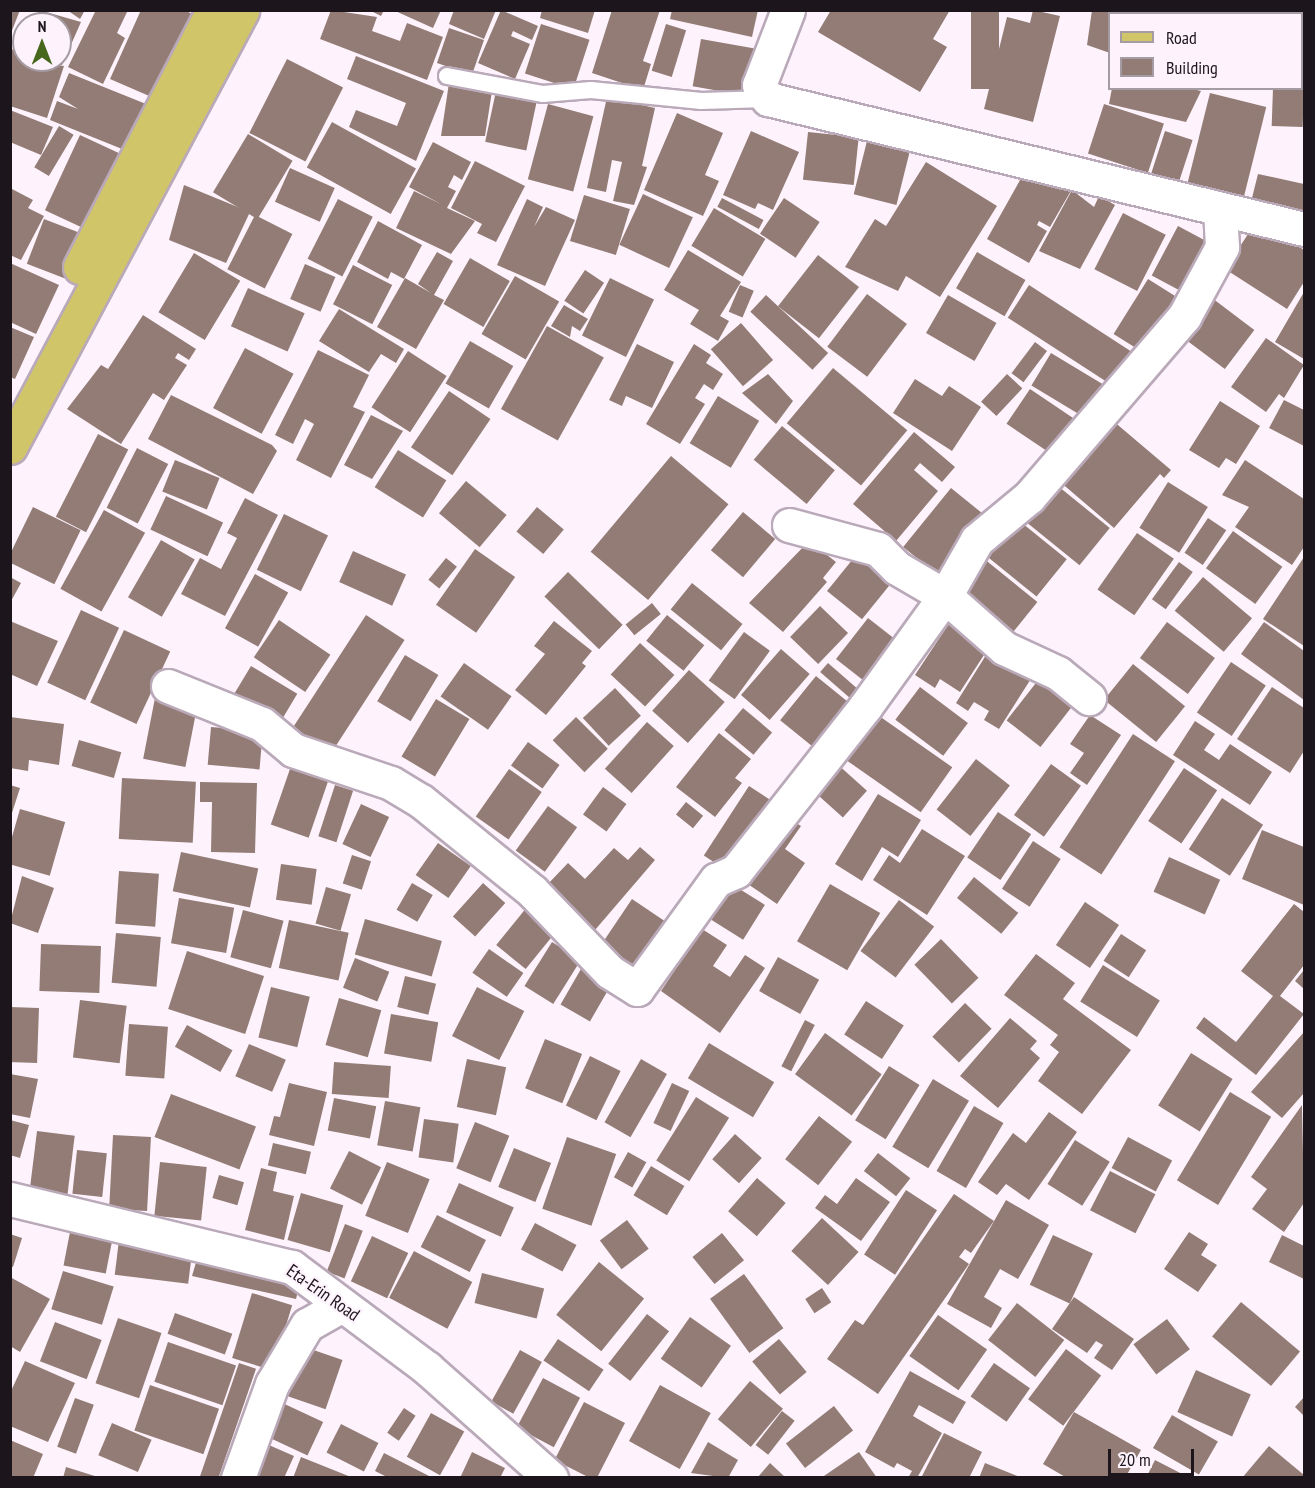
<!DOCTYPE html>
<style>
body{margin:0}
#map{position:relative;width:1315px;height:1488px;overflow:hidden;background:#fef3fd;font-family:"PT Sans Narrow",sans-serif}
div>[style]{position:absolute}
.building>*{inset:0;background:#937c75;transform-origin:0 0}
.roads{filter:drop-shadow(2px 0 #baa9b9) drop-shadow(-2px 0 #baa9b9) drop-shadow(0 2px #baa9b9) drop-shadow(0 -2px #baa9b9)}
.lane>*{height:16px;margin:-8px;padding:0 8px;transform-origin:8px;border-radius:8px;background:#fff}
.street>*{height:33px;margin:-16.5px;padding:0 16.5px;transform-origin:16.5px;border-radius:16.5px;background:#fff}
.primary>*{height:33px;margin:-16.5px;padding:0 16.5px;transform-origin:16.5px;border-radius:16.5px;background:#d0c568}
span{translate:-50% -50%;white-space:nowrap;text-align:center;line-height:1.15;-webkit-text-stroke:4.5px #fef3fd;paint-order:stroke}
.street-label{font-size:18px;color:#1c161c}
.frame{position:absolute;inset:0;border:12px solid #1c161c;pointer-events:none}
.legend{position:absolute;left:1108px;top:12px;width:195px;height:78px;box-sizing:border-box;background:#fef3fd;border:2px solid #a49ba3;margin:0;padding:8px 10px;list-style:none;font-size:18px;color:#1c161c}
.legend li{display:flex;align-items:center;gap:12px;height:30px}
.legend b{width:30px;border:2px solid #a49ba3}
.north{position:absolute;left:12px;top:12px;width:60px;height:60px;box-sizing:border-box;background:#fef3fd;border:2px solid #a49ba3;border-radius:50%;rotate:0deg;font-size:16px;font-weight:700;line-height:24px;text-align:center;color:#1c161c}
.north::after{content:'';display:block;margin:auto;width:21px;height:27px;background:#47671c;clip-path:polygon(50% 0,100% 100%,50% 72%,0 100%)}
.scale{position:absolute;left:1108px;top:1449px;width:86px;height:27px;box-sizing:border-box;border:3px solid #1c161c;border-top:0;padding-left:8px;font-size:18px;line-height:21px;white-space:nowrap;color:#1c161c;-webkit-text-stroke:4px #fef3fd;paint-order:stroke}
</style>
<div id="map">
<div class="building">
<i style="clip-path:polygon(10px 10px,20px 10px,11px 33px,10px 33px)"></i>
<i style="clip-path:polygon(39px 10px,81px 22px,62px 65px,50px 60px,60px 60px,60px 24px,33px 24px)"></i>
<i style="clip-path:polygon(67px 10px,85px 10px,80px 19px)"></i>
<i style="clip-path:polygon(96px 10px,128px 10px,117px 33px,125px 38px,103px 84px,68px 67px)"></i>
<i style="clip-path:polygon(141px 10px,184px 10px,201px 18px,163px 102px,110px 79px)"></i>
<i style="clip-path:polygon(331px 10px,377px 17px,372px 31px,400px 41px,407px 23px,443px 37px,427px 80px,320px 39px)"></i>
<i style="clip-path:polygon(369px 10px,384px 10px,381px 16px)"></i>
<i style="clip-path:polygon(393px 10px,441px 10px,433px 28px)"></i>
<i style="clip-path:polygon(454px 10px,496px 10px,484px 39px,449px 24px)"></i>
<i style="clip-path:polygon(501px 10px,538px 26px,532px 40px,513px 31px,511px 36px,530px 44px,515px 79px,478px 63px)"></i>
<i style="clip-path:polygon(542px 10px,595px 10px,588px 33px,540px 18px)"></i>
<i style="clip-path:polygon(612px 10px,660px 10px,643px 61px,651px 64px,643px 90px,592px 73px)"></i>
<i style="clip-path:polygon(672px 10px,758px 10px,752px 37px,670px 19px)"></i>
<i style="clip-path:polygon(831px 10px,950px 10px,933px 39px,947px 47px,920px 92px,818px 32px)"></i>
<i style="left:971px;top:10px;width:28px;height:79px"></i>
<i style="clip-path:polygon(1033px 10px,1060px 16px,1033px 122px,984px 109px,1007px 17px,1030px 23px)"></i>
<i style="clip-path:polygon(1092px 10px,1126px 10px,1110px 14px,1110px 53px,1087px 45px)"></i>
<i style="clip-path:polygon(1180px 10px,1258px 10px,1179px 14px)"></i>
<i style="clip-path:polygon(1288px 10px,1304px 10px,1304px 29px,1302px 14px)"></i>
<i style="left:541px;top:24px;width:51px;height:52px;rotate:18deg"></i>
<i style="left:666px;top:24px;width:21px;height:49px;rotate:17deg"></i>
<i style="left:449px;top:28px;width:37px;height:37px;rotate:19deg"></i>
<i style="left:1302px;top:37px;width:2px;height:41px;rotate:27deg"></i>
<i style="left:701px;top:39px;width:56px;height:48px;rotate:10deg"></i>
<i style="clip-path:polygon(11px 49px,24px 53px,24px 60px,64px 66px,47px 118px,10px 106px)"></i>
<i style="clip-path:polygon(356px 56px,444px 91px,416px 161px,349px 127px,356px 110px,397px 126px,406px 103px,347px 79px)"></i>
<i style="left:287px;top:59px;width:63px;height:83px;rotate:27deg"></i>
<i style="clip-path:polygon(69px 73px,151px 106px,132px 153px,50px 120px,57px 101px,78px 109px,59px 97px)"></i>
<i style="clip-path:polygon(449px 83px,492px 91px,485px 136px,441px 136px)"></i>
<i style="clip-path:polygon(1112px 88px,1188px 88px,1201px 91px,1186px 122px,1109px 104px)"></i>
<i style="left:1273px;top:88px;width:31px;height:38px;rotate:2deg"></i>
<i style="left:496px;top:91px;width:42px;height:52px;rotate:12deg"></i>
<i style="left:1210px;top:93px;width:58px;height:93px;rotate:14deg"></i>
<i style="clip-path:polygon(607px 97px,655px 108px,642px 166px,647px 167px,634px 205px,613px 201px,622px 162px,612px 160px,606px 192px,587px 188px)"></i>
<i style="left:548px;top:104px;width:47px;height:78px;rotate:15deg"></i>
<i style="left:1104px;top:104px;width:63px;height:52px;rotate:18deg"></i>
<i style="clip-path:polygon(10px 110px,53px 127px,41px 155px,10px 142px)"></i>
<i style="clip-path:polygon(677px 113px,723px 133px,705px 175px,719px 181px,703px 216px,644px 190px)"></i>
<i style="left:332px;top:122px;width:96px;height:52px;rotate:29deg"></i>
<i style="left:59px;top:126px;width:17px;height:48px;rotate:31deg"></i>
<i style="clip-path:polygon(751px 131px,799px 152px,773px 210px,758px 203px,755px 209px,723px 195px)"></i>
<i style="left:1165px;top:131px;width:29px;height:51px;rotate:18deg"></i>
<i style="left:808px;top:132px;width:51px;height:48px;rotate:6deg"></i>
<i style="left:248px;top:134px;width:52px;height:68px;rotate:31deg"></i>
<i style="left:80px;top:135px;width:51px;height:83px;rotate:25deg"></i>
<i style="left:868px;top:137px;width:44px;height:59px;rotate:14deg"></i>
<i style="clip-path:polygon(433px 142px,471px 162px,462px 180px,454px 175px,448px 187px,456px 191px,447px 208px,475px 221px,451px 254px,396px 228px,414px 191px,441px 204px,409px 187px)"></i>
<i style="clip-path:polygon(475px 161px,525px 186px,496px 242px,477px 233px,482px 224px,451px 208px)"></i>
<i style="clip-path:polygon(926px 162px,997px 206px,940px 297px,906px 276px,898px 291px,845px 267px,875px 219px,886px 226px)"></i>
<i style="left:290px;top:168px;width:49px;height:37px;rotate:24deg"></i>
<i style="clip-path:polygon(1024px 173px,1042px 183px,1047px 174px,1072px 189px,1050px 227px,1039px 221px,1037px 225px,1047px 231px,1029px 263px,987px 239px)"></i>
<i style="clip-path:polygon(1258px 174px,1304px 184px,1304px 214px,1251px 202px)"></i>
<i style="clip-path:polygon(184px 185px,250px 212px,226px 263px,169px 240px)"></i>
<i style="clip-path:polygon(12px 189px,33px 200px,28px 208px,44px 216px,21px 260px,10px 255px)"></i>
<i style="clip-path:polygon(1072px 190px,1094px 207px,1099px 196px,1115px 205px,1080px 269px,1039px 251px)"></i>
<i style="left:643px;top:194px;width:55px;height:56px;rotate:25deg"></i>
<i style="left:584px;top:195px;width:48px;height:48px;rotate:17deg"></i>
<i style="left:722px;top:198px;width:47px;height:10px;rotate:28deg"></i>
<i style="left:784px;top:198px;width:43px;height:43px;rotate:34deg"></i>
<i style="left:338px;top:199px;width:39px;height:67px;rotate:27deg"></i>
<i style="clip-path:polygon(527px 199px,543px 207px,534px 227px,546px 207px,575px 220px,545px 286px,497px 265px)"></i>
<i style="left:714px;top:208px;width:60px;height:44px;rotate:31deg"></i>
<i style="left:1123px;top:213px;width:48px;height:63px;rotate:27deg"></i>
<i style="left:255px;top:215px;width:42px;height:61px;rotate:27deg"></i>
<i style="left:44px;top:219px;width:43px;height:48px;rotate:21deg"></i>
<i style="clip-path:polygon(1258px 219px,1304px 250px,1304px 282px,1287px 309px,1225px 269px)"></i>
<i style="clip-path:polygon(378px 221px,422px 245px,404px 279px,391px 272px,388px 279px,357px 262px)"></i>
<i style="left:1178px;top:226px;width:43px;height:56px;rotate:28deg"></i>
<i style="clip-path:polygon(688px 250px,741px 282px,720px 316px,729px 321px,718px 341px,690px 324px,699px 310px,664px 290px)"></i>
<i style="clip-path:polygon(437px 252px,453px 261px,434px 295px,444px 300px,416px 349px,377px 327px,405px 278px,431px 293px,418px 284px)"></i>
<i style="left:977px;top:252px;width:56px;height:42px;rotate:30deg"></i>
<i style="left:194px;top:253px;width:54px;height:69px;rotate:31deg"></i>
<i style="left:818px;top:255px;width:52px;height:65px;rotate:38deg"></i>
<i style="left:470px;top:258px;width:46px;height:53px;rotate:30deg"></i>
<i style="clip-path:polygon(10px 263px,59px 285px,36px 334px,10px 322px)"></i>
<i style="left:305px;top:264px;width:33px;height:38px;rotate:23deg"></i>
<i style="left:353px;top:265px;width:44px;height:44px;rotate:27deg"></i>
<i style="left:585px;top:270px;width:23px;height:37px;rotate:34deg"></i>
<i style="left:515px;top:276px;width:51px;height:67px;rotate:30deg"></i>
<i style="left:610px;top:278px;width:49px;height:64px;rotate:26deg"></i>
<i style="left:1148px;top:279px;width:39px;height:65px;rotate:32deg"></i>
<i style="left:740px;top:285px;width:15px;height:29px;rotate:23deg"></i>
<i style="left:1029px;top:285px;width:121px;height:39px;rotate:33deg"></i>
<i style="left:248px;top:288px;width:62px;height:42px;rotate:24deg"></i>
<i style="clip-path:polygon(1304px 292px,1304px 359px,1275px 342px)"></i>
<i style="left:867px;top:294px;width:50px;height:66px;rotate:37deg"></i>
<i style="left:766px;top:295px;width:85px;height:23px;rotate:43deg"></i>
<i style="left:948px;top:295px;width:56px;height:44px;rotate:30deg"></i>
<i style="left:1208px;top:295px;width:58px;height:49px;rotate:37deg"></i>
<i style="clip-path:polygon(564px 305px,588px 319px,580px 331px,572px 326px,570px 337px,551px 326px)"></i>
<i style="clip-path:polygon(339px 309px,404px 349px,396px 363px,381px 354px,369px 372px,319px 341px)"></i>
<i style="clip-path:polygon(143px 315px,196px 349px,189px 360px,178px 353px,175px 358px,187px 365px,164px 400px,153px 393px,121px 444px,67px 409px,101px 365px,108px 369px)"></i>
<i style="left:741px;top:323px;width:49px;height:40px;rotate:49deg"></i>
<i style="left:547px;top:326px;width:65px;height:95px;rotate:29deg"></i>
<i style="clip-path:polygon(10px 327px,34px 337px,15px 379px,10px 377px)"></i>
<i style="clip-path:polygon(1266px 338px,1304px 365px,1284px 398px,1279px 394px,1266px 412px,1231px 387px)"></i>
<i style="left:470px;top:341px;width:50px;height:49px;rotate:30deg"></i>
<i style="left:1035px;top:342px;width:15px;height:39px;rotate:37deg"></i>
<i style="clip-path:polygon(637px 344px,674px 362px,652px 408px,626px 396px,622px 406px,609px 400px)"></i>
<i style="clip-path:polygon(694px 344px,711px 355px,706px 363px,723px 374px,713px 390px,704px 384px,695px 398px,705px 404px,680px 444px,646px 424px)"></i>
<i style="left:245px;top:348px;width:55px;height:68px;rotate:28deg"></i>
<i style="clip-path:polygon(318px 350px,369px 375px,353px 407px,365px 412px,331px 478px,296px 460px,314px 424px,305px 419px,293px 444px,275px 435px)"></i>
<i style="left:408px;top:351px;width:46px;height:67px;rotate:33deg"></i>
<i style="left:1051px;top:353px;width:60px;height:38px;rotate:31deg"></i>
<i style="left:833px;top:368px;width:97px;height:72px;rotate:40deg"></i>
<i style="clip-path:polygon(768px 374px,793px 401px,776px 424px,742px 393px)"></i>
<i style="left:1007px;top:374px;width:21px;height:38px;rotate:43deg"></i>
<i style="clip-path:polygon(915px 379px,942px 396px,949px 386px,981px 407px,952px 451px,893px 413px)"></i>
<i style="left:1030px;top:389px;width:60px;height:42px;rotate:34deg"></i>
<i style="left:449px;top:391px;width:50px;height:68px;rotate:34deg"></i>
<i style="clip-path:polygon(171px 395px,272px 445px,277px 451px,253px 494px,148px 439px)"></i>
<i style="left:718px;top:396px;width:48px;height:55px;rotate:31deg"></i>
<i style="clip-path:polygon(1284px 400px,1304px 410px,1304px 446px,1269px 428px)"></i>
<i style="clip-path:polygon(1220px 401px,1260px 426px,1236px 464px,1226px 458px,1219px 468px,1189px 450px)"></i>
<i style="clip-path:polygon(371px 415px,403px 431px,372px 479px,344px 465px)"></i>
<i style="clip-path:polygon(1112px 420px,1171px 470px,1164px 478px,1160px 474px,1114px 528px,1059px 481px)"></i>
<i style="left:782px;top:426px;width:69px;height:44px;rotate:40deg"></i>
<i style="clip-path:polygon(914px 432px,955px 467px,942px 482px,920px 463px,914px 470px,938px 491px,896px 541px,853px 504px)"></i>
<i style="left:98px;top:434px;width:34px;height:93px;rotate:27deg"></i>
<i style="left:137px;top:448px;width:35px;height:67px;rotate:27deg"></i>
<i style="left:398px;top:450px;width:57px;height:44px;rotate:32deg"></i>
<i style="left:671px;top:456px;width:75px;height:125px;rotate:40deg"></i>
<i style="left:175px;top:460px;width:48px;height:34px;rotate:22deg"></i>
<i style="clip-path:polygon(1245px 460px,1304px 499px,1304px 547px,1292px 565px,1235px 527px,1249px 507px,1222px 495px)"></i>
<i style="left:466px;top:481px;width:53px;height:42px;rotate:40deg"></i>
<i style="left:1053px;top:482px;width:73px;height:48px;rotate:39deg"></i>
<i style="left:1168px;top:482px;width:47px;height:54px;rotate:32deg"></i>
<i style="left:951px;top:488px;width:43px;height:76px;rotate:39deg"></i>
<i style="left:166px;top:496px;width:63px;height:37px;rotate:25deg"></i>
<i style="clip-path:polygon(245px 498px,278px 515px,225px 616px,181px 594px,200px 558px,221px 569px,237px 538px,227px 533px)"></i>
<i style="left:33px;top:507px;width:53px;height:60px;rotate:26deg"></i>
<i style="left:537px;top:507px;width:35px;height:32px;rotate:40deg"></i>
<i style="left:104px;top:510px;width:47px;height:90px;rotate:29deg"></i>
<i style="left:743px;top:512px;width:42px;height:50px;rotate:40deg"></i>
<i style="left:284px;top:514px;width:49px;height:62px;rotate:26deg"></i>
<i style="left:1208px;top:518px;width:22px;height:42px;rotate:34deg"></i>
<i style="left:1017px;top:519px;width:64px;height:48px;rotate:39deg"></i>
<i style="left:1233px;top:531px;width:61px;height:46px;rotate:36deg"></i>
<i style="left:1137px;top:533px;width:45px;height:69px;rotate:35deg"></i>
<i style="left:161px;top:540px;width:39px;height:66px;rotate:30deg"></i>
<i style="clip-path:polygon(809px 541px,836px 562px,823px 578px,827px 582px,783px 632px,749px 603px)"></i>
<i style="left:475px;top:549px;width:49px;height:68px;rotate:35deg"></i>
<i style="left:861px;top:549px;width:45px;height:54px;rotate:39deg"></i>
<i style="left:353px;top:551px;width:58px;height:34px;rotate:24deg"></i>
<i style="clip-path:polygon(1304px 557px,1304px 646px,1263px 619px)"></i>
<i style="left:446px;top:558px;width:14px;height:28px;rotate:39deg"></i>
<i style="left:983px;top:558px;width:70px;height:52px;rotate:39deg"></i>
<i style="left:1179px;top:562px;width:17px;height:46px;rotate:36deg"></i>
<i style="left:568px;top:572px;width:76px;height:34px;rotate:44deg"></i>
<i style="left:255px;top:574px;width:38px;height:62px;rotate:29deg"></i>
<i style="clip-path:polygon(10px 577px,21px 583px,10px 603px)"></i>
<i style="left:1203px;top:577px;width:64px;height:44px;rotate:40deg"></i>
<i style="left:692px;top:583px;width:65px;height:34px;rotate:39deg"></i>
<i style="left:652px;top:603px;width:14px;height:34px;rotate:51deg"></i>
<i style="left:820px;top:606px;width:39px;height:43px;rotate:44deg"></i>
<i style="left:81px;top:610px;width:42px;height:80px;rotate:25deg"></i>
<i style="left:366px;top:615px;width:46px;height:135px;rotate:33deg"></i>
<i style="left:667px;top:615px;width:48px;height:33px;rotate:39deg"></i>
<i style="clip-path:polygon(954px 616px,993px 641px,960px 692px,940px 679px,935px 688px,915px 675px)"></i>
<i style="left:868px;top:618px;width:39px;height:52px;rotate:38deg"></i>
<i style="left:279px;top:620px;width:62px;height:45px;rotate:34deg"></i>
<i style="clip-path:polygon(10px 621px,58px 641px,37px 686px,10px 674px)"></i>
<i style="clip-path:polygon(554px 621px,592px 651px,582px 663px,586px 666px,546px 715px,515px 690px,545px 654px,534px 646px)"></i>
<i style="left:1167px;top:622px;width:60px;height:45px;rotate:37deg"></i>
<i style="clip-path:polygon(1264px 622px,1304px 651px,1304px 700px,1241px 654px)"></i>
<i style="left:124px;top:630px;width:51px;height:80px;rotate:25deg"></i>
<i style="left:744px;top:632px;width:32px;height:60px;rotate:36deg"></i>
<i style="left:640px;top:643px;width:47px;height:43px;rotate:43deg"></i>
<i style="clip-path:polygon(993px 644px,1036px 671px,999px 729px,984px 720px,989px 711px,974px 702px,968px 711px,956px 703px)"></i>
<i style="left:781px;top:649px;width:38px;height:61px;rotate:41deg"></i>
<i style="left:405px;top:655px;width:39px;height:54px;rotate:31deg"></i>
<i style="left:1231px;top:662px;width:42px;height:61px;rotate:34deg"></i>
<i style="left:464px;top:663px;width:58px;height:41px;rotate:35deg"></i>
<i style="left:828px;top:663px;width:41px;height:12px;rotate:41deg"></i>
<i style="left:1133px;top:664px;width:67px;height:46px;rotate:39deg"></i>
<i style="left:251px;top:666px;width:54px;height:38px;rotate:31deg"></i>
<i style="left:689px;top:670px;width:48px;height:55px;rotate:42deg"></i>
<i style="left:1046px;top:670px;width:43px;height:64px;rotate:38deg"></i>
<i style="left:816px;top:676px;width:54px;height:57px;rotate:39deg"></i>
<i style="left:920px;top:687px;width:60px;height:41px;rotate:37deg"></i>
<i style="clip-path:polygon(1272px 687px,1304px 708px,1304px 751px,1290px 773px,1237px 739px)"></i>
<i style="left:615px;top:688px;width:38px;height:44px;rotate:47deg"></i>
<i style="left:155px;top:698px;width:43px;height:62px;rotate:11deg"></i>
<i style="left:436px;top:699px;width:39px;height:67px;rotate:31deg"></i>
<i style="left:743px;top:708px;width:38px;height:29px;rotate:40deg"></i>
<i style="left:872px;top:711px;width:98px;height:55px;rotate:35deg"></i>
<i style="clip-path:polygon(1090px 715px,1121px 735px,1087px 785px,1070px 773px,1084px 753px,1070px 744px)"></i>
<i style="clip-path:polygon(10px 717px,64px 724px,59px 765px,29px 760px,28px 771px,10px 768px)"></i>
<i style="left:576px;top:717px;width:45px;height:33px;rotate:45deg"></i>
<i style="clip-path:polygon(1195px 721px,1215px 734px,1204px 750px,1219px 760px,1230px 744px,1272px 772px,1250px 805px,1173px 755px)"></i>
<i style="left:647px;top:722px;width:36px;height:63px;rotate:42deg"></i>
<i style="left:211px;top:727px;width:52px;height:38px;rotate:5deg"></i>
<i style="clip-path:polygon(719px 733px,751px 759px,735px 778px,742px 783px,715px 817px,676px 787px)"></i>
<i style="left:1133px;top:734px;width:50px;height:135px;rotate:33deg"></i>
<i style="left:79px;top:740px;width:44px;height:27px;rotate:16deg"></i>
<i style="left:528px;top:742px;width:39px;height:29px;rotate:36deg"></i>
<i style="left:976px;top:759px;width:43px;height:64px;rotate:38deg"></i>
<i style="left:835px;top:762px;width:43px;height:36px;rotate:42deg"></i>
<i style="left:1051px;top:764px;width:37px;height:63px;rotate:36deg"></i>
<i style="left:291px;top:766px;width:40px;height:62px;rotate:19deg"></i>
<i style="left:1184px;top:768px;width:40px;height:64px;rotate:34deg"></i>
<i style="left:509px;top:769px;width:40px;height:58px;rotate:35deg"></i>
<i style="left:122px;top:778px;width:74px;height:61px;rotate:3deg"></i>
<i style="clip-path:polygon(200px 782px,257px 783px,255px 853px,211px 852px,212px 802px,200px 802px)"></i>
<i style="clip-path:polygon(10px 785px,20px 788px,11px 816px,10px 816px)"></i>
<i style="left:335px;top:785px;width:19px;height:54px;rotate:18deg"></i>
<i style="left:749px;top:786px;width:31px;height:83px;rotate:33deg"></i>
<i style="left:603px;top:787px;width:29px;height:34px;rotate:36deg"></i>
<i style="clip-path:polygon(878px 794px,921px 820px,898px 857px,882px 847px,862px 881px,835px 864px)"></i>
<i style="left:1222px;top:798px;width:49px;height:61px;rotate:33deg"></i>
<i style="left:686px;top:802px;width:22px;height:16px;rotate:39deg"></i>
<i style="left:361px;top:804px;width:31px;height:44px;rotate:25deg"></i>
<i style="left:548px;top:806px;width:36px;height:55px;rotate:36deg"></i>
<i style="left:20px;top:809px;width:47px;height:56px;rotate:16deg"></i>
<i style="left:998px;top:812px;width:40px;height:55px;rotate:34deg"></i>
<i style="clip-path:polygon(790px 819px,801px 826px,785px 849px,805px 863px,777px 904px,739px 878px)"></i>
<i style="clip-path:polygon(922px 829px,965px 856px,927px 915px,873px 880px,889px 855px,900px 863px)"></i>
<i style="clip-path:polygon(1262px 830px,1304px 847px,1304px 905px,1242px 879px)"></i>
<i style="left:1033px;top:841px;width:33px;height:57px;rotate:33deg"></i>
<i style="left:438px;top:843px;width:40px;height:39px;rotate:35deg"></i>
<i style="clip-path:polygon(640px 847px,655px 860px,595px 930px,546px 886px,568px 863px,585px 879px,614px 848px,628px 860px)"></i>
<i style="left:181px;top:852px;width:79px;height:40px;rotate:12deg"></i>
<i style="left:352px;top:855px;width:20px;height:30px;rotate:18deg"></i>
<i style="left:1169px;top:857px;width:56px;height:38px;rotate:24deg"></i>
<i style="left:281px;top:864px;width:36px;height:36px;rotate:8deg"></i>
<i style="left:119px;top:871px;width:40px;height:53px;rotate:4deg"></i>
<i style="clip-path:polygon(22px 876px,54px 888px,38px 933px,10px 923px)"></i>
<i style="left:974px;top:877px;width:57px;height:27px;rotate:39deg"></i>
<i style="left:725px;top:880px;width:47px;height:41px;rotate:32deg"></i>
<i style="left:412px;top:883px;width:24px;height:31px;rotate:30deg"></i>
<i style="left:483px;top:883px;width:30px;height:45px;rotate:42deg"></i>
<i style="left:830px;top:884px;width:58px;height:66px;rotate:30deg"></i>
<i style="left:326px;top:887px;width:26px;height:38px;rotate:16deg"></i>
<i style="left:179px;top:898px;width:56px;height:46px;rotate:10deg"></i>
<i style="left:632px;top:899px;width:42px;height:59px;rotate:34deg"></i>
<i style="left:899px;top:900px;width:44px;height:64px;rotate:37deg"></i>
<i style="left:1085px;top:902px;width:41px;height:52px;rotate:34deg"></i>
<i style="clip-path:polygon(1294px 904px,1304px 912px,1304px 965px,1280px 996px,1304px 1014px,1256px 1075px,1196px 1028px,1204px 1017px,1236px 1042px,1273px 996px,1241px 971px)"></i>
<i style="left:527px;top:907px;width:38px;height:49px;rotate:39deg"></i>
<i style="left:243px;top:910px;width:42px;height:49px;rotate:15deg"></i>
<i style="left:365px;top:919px;width:80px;height:37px;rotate:16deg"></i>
<i style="left:289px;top:920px;width:61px;height:49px;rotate:12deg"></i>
<i style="clip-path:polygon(702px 929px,727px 945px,713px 966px,730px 977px,745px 955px,765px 968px,720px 1033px,661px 991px)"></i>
<i style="left:116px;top:933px;width:45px;height:50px;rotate:5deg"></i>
<i style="left:1121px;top:934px;width:30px;height:32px;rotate:33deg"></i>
<i style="left:941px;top:939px;width:54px;height:37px;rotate:46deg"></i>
<i style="left:552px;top:942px;width:34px;height:52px;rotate:32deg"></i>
<i style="left:41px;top:944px;width:60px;height:47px;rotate:2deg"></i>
<i style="left:489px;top:949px;width:42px;height:29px;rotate:35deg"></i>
<i style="left:187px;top:951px;width:81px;height:61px;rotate:18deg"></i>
<i style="clip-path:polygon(1036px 954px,1075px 983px,1063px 999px,1131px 1050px,1082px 1114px,1038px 1081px,1059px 1052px,1050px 1045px,1058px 1035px,1004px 995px)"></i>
<i style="left:778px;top:957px;width:47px;height:39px;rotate:29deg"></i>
<i style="left:355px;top:958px;width:37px;height:32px;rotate:22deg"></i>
<i style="left:585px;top:962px;width:34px;height:49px;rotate:30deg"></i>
<i style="left:1103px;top:965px;width:67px;height:43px;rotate:32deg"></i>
<i style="clip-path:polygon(1304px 970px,1304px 989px,1295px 981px)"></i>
<i style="left:405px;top:976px;width:32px;height:32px;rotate:14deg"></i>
<i style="left:271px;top:987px;width:40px;height:52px;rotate:14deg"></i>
<i style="left:477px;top:987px;width:53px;height:55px;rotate:27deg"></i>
<i style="left:339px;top:998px;width:44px;height:49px;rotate:16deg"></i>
<i style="left:80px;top:1000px;width:47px;height:58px;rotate:7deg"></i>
<i style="left:866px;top:1001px;width:45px;height:40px;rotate:33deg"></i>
<i style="left:965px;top:1003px;width:37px;height:47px;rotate:44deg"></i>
<i style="left:10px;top:1007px;width:29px;height:55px;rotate:2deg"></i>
<i style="left:391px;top:1014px;width:48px;height:40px;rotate:10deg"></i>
<i style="clip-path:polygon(1010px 1018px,1037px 1041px,1030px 1049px,1040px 1058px,998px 1108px,960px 1076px)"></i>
<i style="left:805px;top:1020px;width:11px;height:52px;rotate:27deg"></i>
<i style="left:129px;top:1024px;width:39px;height:52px;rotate:4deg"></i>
<i style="left:187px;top:1025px;width:52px;height:25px;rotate:29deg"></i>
<i style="clip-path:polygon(1304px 1032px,1304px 1093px,1282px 1118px,1251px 1092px)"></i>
<i style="left:825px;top:1033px;width:70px;height:51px;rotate:36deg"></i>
<i style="left:545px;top:1039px;width:40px;height:53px;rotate:22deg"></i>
<i style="left:709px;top:1043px;width:76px;height:41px;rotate:31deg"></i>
<i style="left:249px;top:1044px;width:40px;height:35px;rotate:23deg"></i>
<i style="left:1191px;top:1053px;width:49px;height:62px;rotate:32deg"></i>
<i style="left:590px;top:1056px;width:34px;height:55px;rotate:26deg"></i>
<i style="left:467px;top:1059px;width:40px;height:49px;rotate:12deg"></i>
<i style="left:641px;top:1059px;width:30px;height:73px;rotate:30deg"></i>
<i style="left:334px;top:1062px;width:57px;height:32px;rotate:4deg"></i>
<i style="left:889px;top:1066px;width:36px;height:64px;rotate:32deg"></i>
<i style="clip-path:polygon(10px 1074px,38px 1079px,30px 1118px,10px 1114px)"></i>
<i style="left:933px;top:1079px;width:42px;height:79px;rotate:31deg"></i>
<i style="clip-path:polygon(289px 1083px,327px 1092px,314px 1146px,269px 1135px,274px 1116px,280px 1117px)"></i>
<i style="left:672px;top:1083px;width:19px;height:44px;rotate:25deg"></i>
<i style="left:1230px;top:1092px;width:48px;height:103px;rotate:31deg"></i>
<i style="left:171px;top:1094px;width:91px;height:46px;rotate:21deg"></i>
<i style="left:696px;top:1097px;width:39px;height:75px;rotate:32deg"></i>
<i style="left:334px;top:1098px;width:43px;height:33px;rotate:11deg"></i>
<i style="left:385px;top:1101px;width:36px;height:45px;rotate:10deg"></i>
<i style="clip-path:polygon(1302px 1105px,1304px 1203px,1284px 1232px,1252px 1209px,1267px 1189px,1251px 1177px)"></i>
<i style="left:974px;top:1106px;width:34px;height:75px;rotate:30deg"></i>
<i style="clip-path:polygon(1049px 1112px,1077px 1132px,1029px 1200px,1006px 1184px,997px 1195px,978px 1182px,1013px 1133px,1026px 1143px)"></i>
<i style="left:819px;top:1116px;width:42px;height:55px;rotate:38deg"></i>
<i style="left:424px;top:1119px;width:35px;height:39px;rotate:8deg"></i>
<i style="clip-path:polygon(10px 1120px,29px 1125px,20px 1158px,10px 1155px)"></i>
<i style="left:475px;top:1122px;width:37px;height:50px;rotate:22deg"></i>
<i style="left:37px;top:1131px;width:38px;height:59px;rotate:7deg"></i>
<i style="left:735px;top:1134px;width:36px;height:34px;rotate:42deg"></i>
<i style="left:113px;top:1135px;width:38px;height:74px;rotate:3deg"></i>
<i style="left:567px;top:1137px;width:52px;height:76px;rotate:19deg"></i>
<i style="left:1128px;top:1137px;width:50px;height:35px;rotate:28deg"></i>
<i style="left:1075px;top:1140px;width:41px;height:52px;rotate:32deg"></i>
<i style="left:273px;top:1143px;width:39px;height:23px;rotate:13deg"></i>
<i style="left:514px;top:1148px;width:40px;height:42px;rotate:22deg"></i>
<i style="left:77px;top:1150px;width:30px;height:44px;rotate:6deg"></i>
<i style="left:349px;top:1151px;width:36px;height:42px;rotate:27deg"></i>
<i style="left:628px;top:1152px;width:21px;height:29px;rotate:29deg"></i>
<i style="left:878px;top:1153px;width:41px;height:23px;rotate:38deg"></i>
<i style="left:160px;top:1162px;width:47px;height:54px;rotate:6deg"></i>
<i style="left:387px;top:1162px;width:46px;height:58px;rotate:22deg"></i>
<i style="left:651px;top:1166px;width:39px;height:34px;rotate:31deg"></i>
<i style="clip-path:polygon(261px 1168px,277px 1172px,273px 1191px,294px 1196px,284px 1240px,245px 1230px)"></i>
<i style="left:1110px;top:1171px;width:51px;height:44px;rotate:27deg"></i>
<i style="left:219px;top:1175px;width:26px;height:24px;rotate:16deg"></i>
<i style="left:757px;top:1178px;width:38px;height:44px;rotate:41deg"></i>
<i style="clip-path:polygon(856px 1178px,890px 1202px,861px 1241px,815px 1208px,825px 1195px,837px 1204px)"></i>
<i style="left:459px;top:1183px;width:60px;height:32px;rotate:24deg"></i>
<i style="left:906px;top:1190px;width:37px;height:77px;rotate:33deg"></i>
<i style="left:301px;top:1193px;width:44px;height:49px;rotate:16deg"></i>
<i style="clip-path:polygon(954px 1194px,994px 1221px,971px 1253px,965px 1249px,959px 1257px,969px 1264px,878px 1394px,827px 1359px,855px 1320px,863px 1325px)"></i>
<i style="clip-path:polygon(1006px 1200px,1049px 1225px,1018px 1279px,1000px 1269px,984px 1297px,1002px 1308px,991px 1328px,947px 1304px)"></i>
<i style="left:437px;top:1215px;width:55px;height:36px;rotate:27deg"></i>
<i style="left:822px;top:1218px;width:50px;height:45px;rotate:43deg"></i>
<i style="left:627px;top:1220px;width:36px;height:34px;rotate:53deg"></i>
<i style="left:535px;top:1223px;width:47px;height:30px;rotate:28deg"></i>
<i style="left:345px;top:1224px;width:19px;height:51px;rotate:21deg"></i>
<i style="left:70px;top:1232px;width:43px;height:34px;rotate:11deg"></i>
<i style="clip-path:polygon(1189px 1232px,1208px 1244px,1201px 1255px,1217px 1265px,1198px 1292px,1164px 1269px)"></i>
<i style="left:722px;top:1233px;width:35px;height:38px;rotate:51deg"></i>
<i style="clip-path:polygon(10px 1234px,22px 1238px,13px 1267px,10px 1266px)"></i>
<i style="left:1053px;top:1235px;width:44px;height:55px;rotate:25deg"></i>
<i style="clip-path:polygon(1282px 1235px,1304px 1246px,1304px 1279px,1269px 1262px)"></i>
<i style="left:372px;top:1236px;width:40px;height:50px;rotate:25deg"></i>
<i style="left:119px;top:1240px;width:74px;height:35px;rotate:7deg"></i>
<i style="clip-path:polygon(200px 1249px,300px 1283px,296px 1299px,192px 1276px)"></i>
<i style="left:414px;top:1251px;width:66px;height:53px;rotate:28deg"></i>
<i style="left:599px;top:1262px;width:58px;height:68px;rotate:39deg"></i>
<i style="left:63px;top:1271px;width:53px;height:40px;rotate:17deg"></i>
<i style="left:482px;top:1273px;width:64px;height:31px;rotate:14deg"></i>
<i style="left:744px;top:1274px;width:67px;height:42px;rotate:54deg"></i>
<i style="clip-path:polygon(10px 1277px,50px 1299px,20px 1352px,10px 1346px)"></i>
<i style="left:822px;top:1288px;width:17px;height:20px;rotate:57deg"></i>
<i style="left:252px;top:1293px;width:42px;height:68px;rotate:17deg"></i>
<i style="clip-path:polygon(1074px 1297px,1134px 1339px,1112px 1370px,1094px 1358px,1103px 1345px,1096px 1341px,1087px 1353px,1052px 1329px)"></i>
<i style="left:1241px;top:1302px;width:77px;height:45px;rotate:40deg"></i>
<i style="left:1017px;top:1303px;width:60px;height:47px;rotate:38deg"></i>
<i style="left:175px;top:1313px;width:61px;height:22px;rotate:20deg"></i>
<i style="left:647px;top:1314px;width:28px;height:63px;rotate:38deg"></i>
<i style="left:938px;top:1315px;width:60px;height:50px;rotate:35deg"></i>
<i style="left:690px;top:1317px;width:50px;height:51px;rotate:35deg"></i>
<i style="left:118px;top:1318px;width:46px;height:69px;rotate:19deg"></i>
<i style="left:1167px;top:1319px;width:38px;height:42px;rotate:53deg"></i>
<i style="left:55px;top:1322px;width:50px;height:42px;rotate:21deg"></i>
<i style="left:558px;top:1339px;width:55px;height:26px;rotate:34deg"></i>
<i style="left:779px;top:1339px;width:43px;height:35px;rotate:50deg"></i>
<i style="left:168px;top:1342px;width:72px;height:42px;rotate:19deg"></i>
<i style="left:299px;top:1345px;width:46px;height:52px;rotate:19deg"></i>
<i style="left:1066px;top:1349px;width:44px;height:63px;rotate:37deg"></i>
<i style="left:520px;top:1350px;width:25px;height:59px;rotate:29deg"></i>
<i style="clip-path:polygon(25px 1361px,75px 1383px,48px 1442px,10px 1426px,10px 1393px)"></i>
<i style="left:239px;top:1363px;width:18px;height:121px;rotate:19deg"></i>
<i style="left:994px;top:1363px;width:44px;height:41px;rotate:35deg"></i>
<i style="left:1196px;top:1370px;width:60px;height:46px;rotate:24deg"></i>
<i style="clip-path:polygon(910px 1371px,966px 1402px,953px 1424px,919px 1405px,913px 1416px,942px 1433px,917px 1478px,908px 1478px,912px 1471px,897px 1463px,894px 1468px,865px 1452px)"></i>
<i style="left:543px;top:1378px;width:42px;height:56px;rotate:28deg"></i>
<i style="left:750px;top:1381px;width:43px;height:50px;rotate:40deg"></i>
<i style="left:150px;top:1385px;width:73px;height:48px;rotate:19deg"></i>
<i style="left:660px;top:1385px;width:58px;height:64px;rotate:29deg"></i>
<i style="clip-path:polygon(1304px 1397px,1304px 1416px,1295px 1407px)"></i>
<i style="left:75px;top:1398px;width:20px;height:52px;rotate:20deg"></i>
<i style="left:276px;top:1400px;width:52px;height:37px;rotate:25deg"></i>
<i style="left:584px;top:1402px;width:46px;height:65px;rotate:27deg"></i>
<i style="left:834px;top:1406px;width:31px;height:61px;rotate:52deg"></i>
<i style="left:404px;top:1408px;width:14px;height:30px;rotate:34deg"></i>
<i style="left:782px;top:1411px;width:16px;height:43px;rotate:38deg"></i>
<i style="clip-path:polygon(1074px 1412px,1141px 1450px,1125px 1478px,1067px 1478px,1043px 1464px)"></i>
<i style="left:431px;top:1413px;width:38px;height:50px;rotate:29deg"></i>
<i style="left:1172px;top:1415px;width:53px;height:38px;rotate:30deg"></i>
<i style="left:112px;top:1423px;width:43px;height:35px;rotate:23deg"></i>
<i style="left:341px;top:1424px;width:42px;height:32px;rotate:27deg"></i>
<i style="clip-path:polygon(944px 1433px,982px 1452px,969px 1478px,921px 1478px)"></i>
<i style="clip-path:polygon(10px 1440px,43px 1454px,33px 1478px,10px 1478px)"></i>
<i style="clip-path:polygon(262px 1442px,294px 1456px,284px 1478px,246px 1478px)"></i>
<i style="clip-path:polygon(708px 1442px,738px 1460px,728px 1478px,691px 1473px)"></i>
<i style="clip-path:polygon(1269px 1446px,1304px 1475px,1304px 1478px,1242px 1478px)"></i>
<i style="clip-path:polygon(472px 1452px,505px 1468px,500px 1478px,460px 1478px)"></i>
<i style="clip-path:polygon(859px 1452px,877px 1478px,821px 1478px)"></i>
<i style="clip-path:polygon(384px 1453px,433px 1478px,389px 1478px,375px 1471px)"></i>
<i style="clip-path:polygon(301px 1457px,351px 1477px,351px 1478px,293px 1478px)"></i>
<i style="clip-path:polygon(1155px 1460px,1190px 1478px,1146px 1478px)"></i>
<i style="clip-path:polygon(770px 1463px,786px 1478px,757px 1478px)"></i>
<i style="clip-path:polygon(985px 1463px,1020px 1477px,1020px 1478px,979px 1478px)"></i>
<i style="clip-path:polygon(66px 1467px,98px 1477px,98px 1478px,63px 1478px)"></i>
</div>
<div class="roads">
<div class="lane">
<i style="left:447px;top:76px;width:98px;rotate:10.6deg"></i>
<i style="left:543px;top:94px;width:48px;rotate:-4.8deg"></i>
<i style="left:591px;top:90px;width:111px;rotate:5.7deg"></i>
<i style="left:701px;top:101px;width:67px;rotate:-1.7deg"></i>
</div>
<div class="street">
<i style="left:788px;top:10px;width:80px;rotate:111.1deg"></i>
<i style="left:759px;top:85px;width:17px;rotate:57deg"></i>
<i style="left:768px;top:99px;width:552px;rotate:13.63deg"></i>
<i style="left:789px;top:525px;width:92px;rotate:15.1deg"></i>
<i style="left:878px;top:549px;width:27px;rotate:45deg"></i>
<i style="left:897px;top:568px;width:56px;rotate:30.3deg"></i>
<i style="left:945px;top:596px;width:79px;rotate:41.4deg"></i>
<i style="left:1004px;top:648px;width:60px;rotate:24.8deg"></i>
<i style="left:1058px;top:673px;width:40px;rotate:39deg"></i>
<i style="left:168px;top:686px;width:101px;rotate:22deg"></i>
<i style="left:262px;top:724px;width:40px;rotate:40deg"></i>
<i style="left:293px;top:750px;width:103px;rotate:18.6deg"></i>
<i style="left:391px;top:783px;width:35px;rotate:31deg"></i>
<i style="left:421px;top:801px;width:143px;rotate:39deg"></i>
<i style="left:532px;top:891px;width:112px;rotate:46.1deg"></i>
<i style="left:610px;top:972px;width:32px;rotate:32deg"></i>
<i style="left:637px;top:989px;width:135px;rotate:-54.1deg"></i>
<i style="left:716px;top:880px;width:22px;rotate:-24deg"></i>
<i style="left:736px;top:871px;width:209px;rotate:-51.8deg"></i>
<i style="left:865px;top:707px;width:137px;rotate:-54.2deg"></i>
<i style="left:945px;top:596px;width:64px;rotate:-60.3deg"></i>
<i style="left:977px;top:540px;width:67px;rotate:-39.6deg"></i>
<i style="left:1029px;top:497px;width:238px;rotate:-49.3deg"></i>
<i style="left:1184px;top:317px;width:80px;rotate:-61.5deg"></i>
<i style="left:1222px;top:247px;width:37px;rotate:-93deg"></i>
<i style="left:10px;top:1199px;width:290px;rotate:13.6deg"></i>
<i style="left:292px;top:1267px;width:169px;rotate:36.8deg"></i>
<i style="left:427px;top:1368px;width:166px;rotate:41.6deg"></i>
<i style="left:238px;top:1478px;width:100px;rotate:-70.1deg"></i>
<i style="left:272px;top:1384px;width:69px;rotate:-59.3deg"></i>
<i style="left:307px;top:1325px;width:40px;rotate:-29.7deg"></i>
</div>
<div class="primary">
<i style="left:80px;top:267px;width:289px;rotate:-62.6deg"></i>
<i style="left:10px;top:447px;width:495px;rotate:-62deg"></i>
</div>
</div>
<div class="street-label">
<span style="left:323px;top:1293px;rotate:35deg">Eta-Erin Road</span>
</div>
<div class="frame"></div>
<ul class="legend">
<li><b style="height:8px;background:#d0c568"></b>Road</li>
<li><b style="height:16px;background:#937c75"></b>Building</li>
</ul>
<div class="north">N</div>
<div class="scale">20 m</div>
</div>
